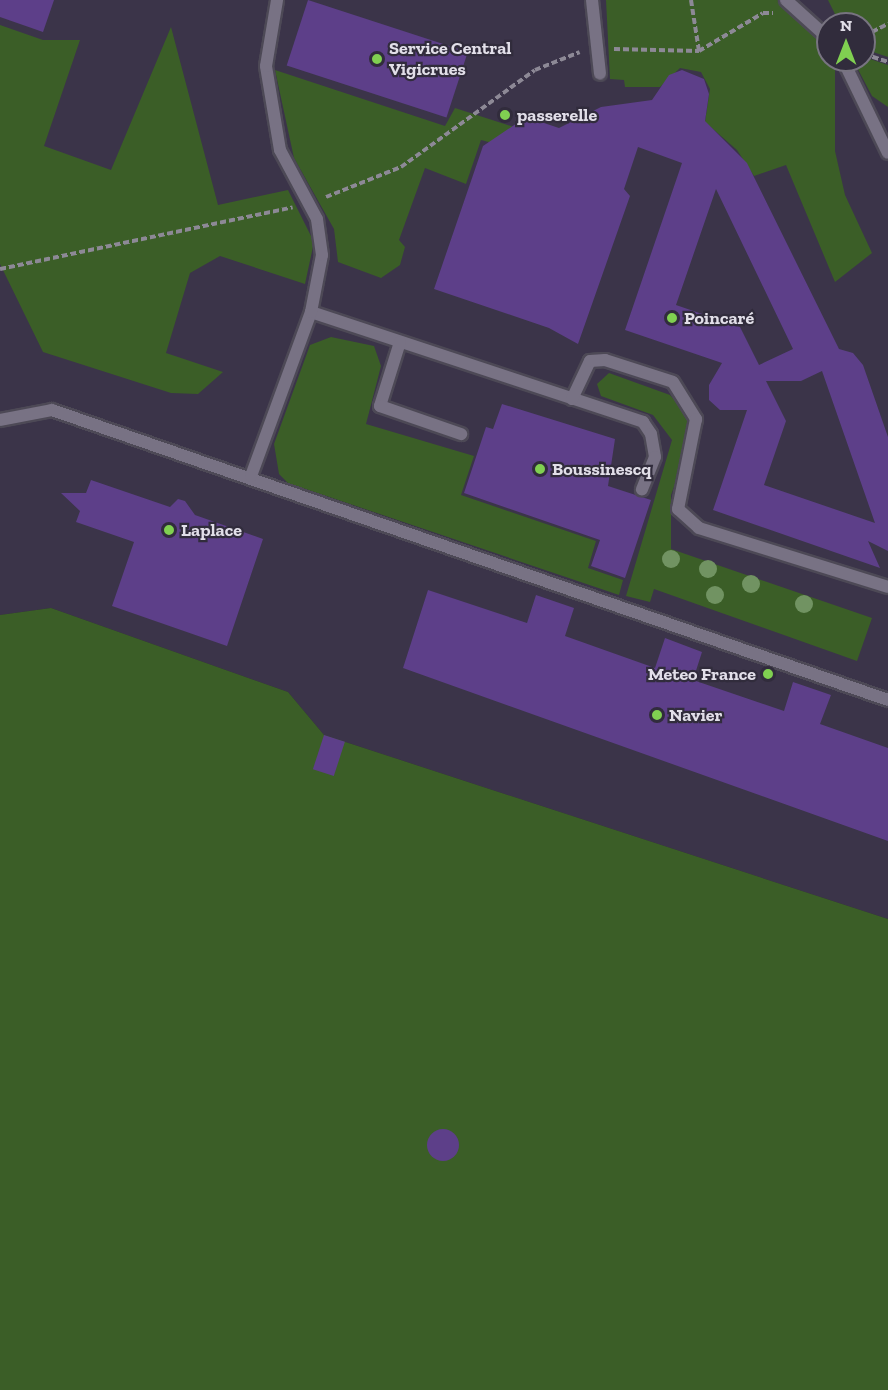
<!DOCTYPE html>
<meta charset="utf-8">
<style>
body{margin:0}
#map{position:relative;width:888px;height:1390px;overflow:hidden;background:#312c3c;font-family:"Zilla Slab",serif}
div>[style]{position:absolute}
.built>*{inset:0;background:#3b3449}
.green>*{inset:0;background:#3b5e27}
.building>*{inset:0;background:#5d3f89;transform-origin:0 0}
.round{border-radius:50%}
.path>*{height:4px;margin-top:-2px;transform-origin:0;background:repeating-linear-gradient(90deg,#8d8996 0 6px,transparent 0 9px)}
.roads{filter:drop-shadow(2px 0 #4d4956) drop-shadow(-2px 0 #4d4956) drop-shadow(0 2px #4d4956) drop-shadow(0 -2px #4d4956)}
.service>*{height:12px;margin:-6px;padding:0 6px;transform-origin:6px;border-radius:6px;background:#787284}
.trees>*{width:18px;height:18px;margin:-9px;border-radius:50%;background:#719362}
.dots>*{width:16px;height:16px;translate:-50% -50%;box-sizing:border-box;border:3px solid #312c3c;border-radius:50%}
span{translate:-50% -50%;white-space:nowrap;text-align:center;line-height:1.15;-webkit-text-stroke:4.5px #312c3c;paint-order:stroke}
.poi-label{font-size:18px;color:#e2dfe9;font-weight:700}
.left{translate:0 -50%;text-align:left}
.right{translate:-100% -50%;text-align:right}
.north{position:absolute;left:816px;top:12px;width:60px;height:60px;box-sizing:border-box;background:#312c3c;border:2px solid #787481;border-radius:50%;rotate:0deg;font-size:16px;font-weight:700;line-height:24px;text-align:center;color:#e2dfe9}
.north::after{content:'';display:block;margin:auto;width:21px;height:27px;background:#80d051;clip-path:polygon(50% 0,100% 100%,50% 72%,0 100%)}
</style>
<div id="map">
<div class="built">
<i style="clip-path:polygon(evenodd,0 0,888px 0,888px 919px,324px 735px,288px 692px,51px 608px,0 615px,0 0,828px 24px,864px 24px,864px 60px,828px 60px,828px 24px)"></i>
</div>
<div class="green">
<i style="clip-path:polygon(606px 0,786px 0,828px 38px,828px 60px,835px 60px,835px 151px,845px 195px,872px 253px,835px 282px,786px 165px,754px 176px,737px 150px,705px 122px,710px 89px,701px 72px,680px 68px,660px 87px,625px 87px,624px 80px,610px 79px)"></i>
<i style="clip-path:polygon(828px 0,888px 0,888px 57px,864px 49px,864px 24px,840px 24px)"></i>
<i style="clip-path:polygon(0 25px,43px 40px,80px 40px,44px 146px,111px 170px,171px 27px,218px 205px,288px 190px,314px 242px,305px 284px,220px 256px,190px 273px,166px 353px,223px 372px,198px 394px,171px 393px,43px 352px,0 264px)"></i>
<i style="clip-path:polygon(864px 57px,888px 65px,888px 107px,872px 96px,853px 60px)"></i>
<i style="clip-path:polygon(275px 70px,445px 126px,455px 108px,539px 135px,535px 154px,481px 140px,466px 184px,425px 168px,399px 240px,405px 247px,400px 265px,381px 278px,338px 262px,334px 229px,294px 158px)"></i>
<i style="clip-path:polygon(331px 337px,374px 346px,381px 366px,366px 424px,474px 456px,461px 495px,596px 541px,588px 568px,623px 580px,619px 595px,288px 483px,279px 474px,274px 444px,310px 345px)"></i>
<i style="clip-path:polygon(609px 373px,670px 395px,687px 414px,687px 451px,671px 495px,671px 549px,872px 618px,857px 661px,654px 589px,650px 602px,626px 596px,672px 440px,653px 415px,601px 396px,597px 384px)"></i>
<i style="clip-path:polygon(51px 608px,288px 692px,324px 735px,888px 919px,888px 1390px,0 1390px,0 615px)"></i>
</div>
<div class="building">
<i style="clip-path:polygon(0 0,54px 0,43px 32px,0 17px)"></i>
<i style="left:308px;top:0;width:168px;height:69px;rotate:18deg"></i>
<i style="clip-path:polygon(evenodd,682px 70px,704px 79px,709px 94px,705px 121px,747px 163px,839px 349px,853px 353px,863px 365px,888px 437px,888px 551px,868px 541px,880px 568px,713px 510px,747px 410px,720px 410px,709px 400px,709px 385px,722px 363px,625px 330px,682px 163px,638px 147px,624px 189px,630px 196px,578px 344px,549px 328px,434px 289px,483px 146px,526px 117px,559px 128px,601px 107px,652px 100px,669px 75px,682px 70px,716px 189px,793px 349px,759px 365px,740px 327px,676px 305px,716px 189px,682px 70px,822px 371px,875px 523px,764px 485px,786px 421px,766px 381px,801px 381px,822px 371px)"></i>
<i style="clip-path:polygon(502px 404px,615px 439px,608px 486px,651px 500px,625px 578px,591px 566px,600px 540px,464px 493px,486px 427px,493px 429px)"></i>
<i style="clip-path:polygon(91px 480px,170px 507px,178px 499px,185px 501px,195px 515px,263px 539px,227px 646px,112px 606px,134px 542px,76px 522px,80px 511px,61px 493px,86px 493px)"></i>
<i style="clip-path:polygon(428px 590px,527px 623px,536px 595px,574px 608px,565px 636px,655px 668px,665px 638px,702px 652px,693px 680px,784px 711px,793px 682px,831px 695px,820px 724px,888px 748px,888px 841px,403px 668px)"></i>
<i style="left:324px;top:735px;width:22px;height:36px;rotate:18deg"></i>
<i class="round" style="left:427px;top:1129px;width:32px;height:32px"></i>
</div>
<div class="path">
<i style="left:691px;top:0;width:52px;rotate:81.1deg"></i>
<i style="left:864px;top:36px;width:27px;rotate:-27deg"></i>
<i style="left:614px;top:49px;width:85px;rotate:1.3deg"></i>
<i style="left:699px;top:51px;width:74px;rotate:-30.7deg"></i>
<i style="left:763px;top:13px;width:10px"></i>
<i style="left:864px;top:54px;width:25px;rotate:18deg"></i>
<i style="left:326px;top:197px;width:81px;rotate:-21.8deg"></i>
<i style="left:401px;top:167px;width:165px;rotate:-35.9deg"></i>
<i style="left:535px;top:70px;width:48px;rotate:-21.8deg"></i>
<i style="left:0;top:269px;width:299px;rotate:-11.9deg"></i>
</div>
<div class="roads">
<div class="service">
<i style="left:592px;top:0;width:74px;rotate:83.8deg"></i>
<i style="left:786px;top:0;width:57px;rotate:42.1deg"></i>
<i style="left:843px;top:60px;width:103px;rotate:64.2deg"></i>
<i style="left:311px;top:312px;width:350px;rotate:18.3deg"></i>
<i style="left:643px;top:422px;width:14px;rotate:56deg"></i>
<i style="left:651px;top:434px;width:23px;rotate:80deg"></i>
<i style="left:655px;top:457px;width:35px;rotate:112deg"></i>
<i style="left:400px;top:342px;width:67px;rotate:107.4deg"></i>
<i style="left:380px;top:406px;width:86px;rotate:19.1deg"></i>
<i style="left:572px;top:399px;width:42px;rotate:-64.7deg"></i>
<i style="left:590px;top:361px;width:15px;rotate:-4deg"></i>
<i style="left:605px;top:360px;width:71px;rotate:17.9deg"></i>
<i style="left:673px;top:382px;width:44px;rotate:58.1deg"></i>
<i style="left:696px;top:419px;width:92px;rotate:101.3deg"></i>
<i style="left:678px;top:509px;width:28px;rotate:42deg"></i>
<i style="left:699px;top:528px;width:198px;rotate:17.3deg"></i>
<i style="left:0;top:420px;width:53px;rotate:-10.9deg"></i>
<i style="left:52px;top:410px;width:885px;rotate:19.13deg"></i>
<i style="left:251px;top:476px;width:175px;rotate:-69.9deg"></i>
<i style="left:311px;top:312px;width:58px;rotate:-79.1deg"></i>
<i style="left:322px;top:255px;width:36px;rotate:-98deg"></i>
<i style="left:317px;top:219px;width:78px;rotate:-118.2deg"></i>
<i style="left:280px;top:150px;width:85px;rotate:-99.5deg"></i>
<i style="left:266px;top:66px;width:67px;rotate:-80.5deg"></i>
</div>
</div>
<div class="trees">
<i style="left:671px;top:559px"></i>
<i style="left:708px;top:569px"></i>
<i style="left:751px;top:584px"></i>
<i style="left:715px;top:595px"></i>
<i style="left:804px;top:604px"></i>
</div>
<div class="dots">
<i style="left:377px;top:59px;background:#80d051"></i>
<i style="left:505px;top:115px;background:#80d051"></i>
<i style="left:672px;top:318px;background:#80d051"></i>
<i style="left:540px;top:469px;background:#80d051"></i>
<i style="left:169px;top:530px;background:#80d051"></i>
<i style="left:768px;top:674px;background:#80d051"></i>
<i style="left:657px;top:715px;background:#80d051"></i>
</div>
<div class="poi-label">
<span class="left" style="left:389px;top:59px">Service Central<br>Vigicrues</span>
<span class="left" style="left:517px;top:115px">passerelle</span>
<span class="left" style="left:684px;top:318px">Poincaré</span>
<span class="left" style="left:552px;top:469px">Boussinescq</span>
<span class="left" style="left:181px;top:530px">Laplace</span>
<span class="right" style="left:756px;top:674px">Meteo France</span>
<span class="left" style="left:669px;top:715px">Navier</span>
</div>
<div class="north">N</div>
</div>
